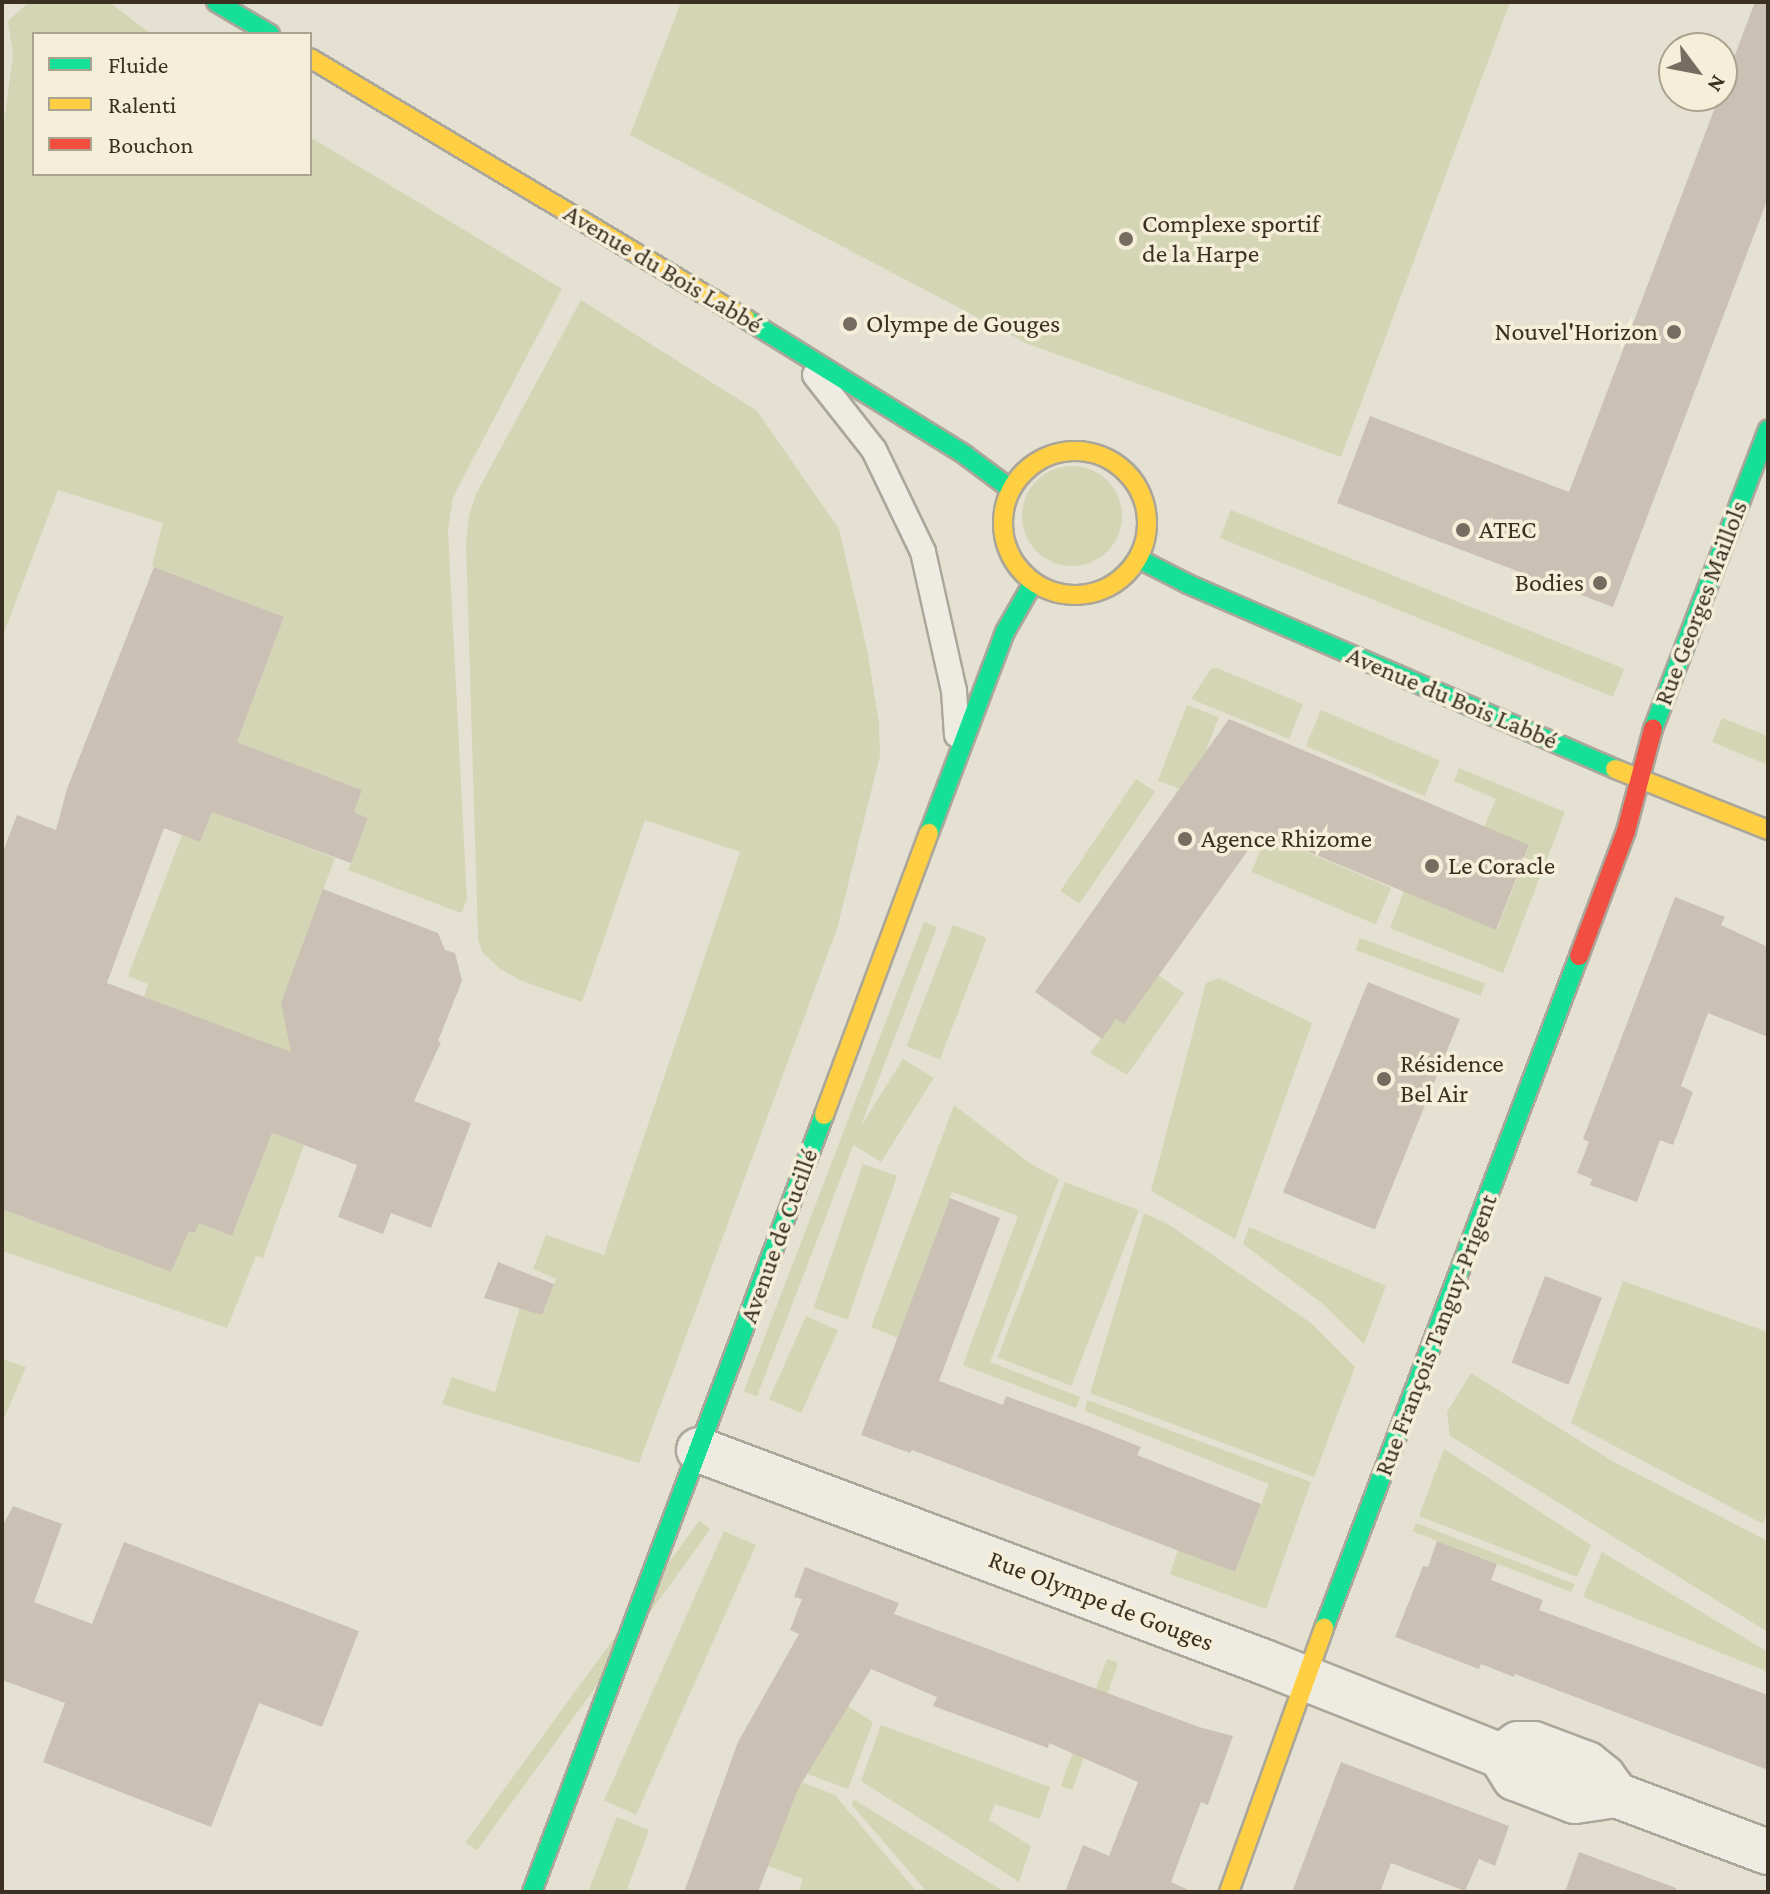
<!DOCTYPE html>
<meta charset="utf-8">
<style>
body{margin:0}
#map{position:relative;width:1770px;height:1894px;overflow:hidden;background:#e5e1d2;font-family:"Crimson Pro",serif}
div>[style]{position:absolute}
.green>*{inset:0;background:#d3d5b5;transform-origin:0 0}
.round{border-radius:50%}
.building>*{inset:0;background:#cac0b3;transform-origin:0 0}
.roads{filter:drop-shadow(2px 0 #aba69a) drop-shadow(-2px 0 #aba69a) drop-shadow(0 2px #aba69a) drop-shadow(0 -2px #aba69a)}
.lane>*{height:24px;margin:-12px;padding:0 12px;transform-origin:12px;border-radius:12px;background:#eeebe3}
.street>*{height:44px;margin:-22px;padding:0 22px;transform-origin:22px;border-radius:22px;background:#eeebe3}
.fast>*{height:18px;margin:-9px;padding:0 9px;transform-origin:9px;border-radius:9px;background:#16e098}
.slow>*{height:18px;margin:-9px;padding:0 9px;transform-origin:9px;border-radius:9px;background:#ffcf43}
.slow>.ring{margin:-9px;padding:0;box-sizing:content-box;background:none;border:18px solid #ffcf43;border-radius:50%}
.jam>*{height:18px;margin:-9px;padding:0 9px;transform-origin:9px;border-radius:9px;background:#f24e42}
.dots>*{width:22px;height:22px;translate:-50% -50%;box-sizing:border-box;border:4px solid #f5eed9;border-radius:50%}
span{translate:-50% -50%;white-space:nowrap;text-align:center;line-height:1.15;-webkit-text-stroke:7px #f5eed9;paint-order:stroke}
.poi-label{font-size:26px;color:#3b2f22}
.left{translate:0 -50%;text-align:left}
.right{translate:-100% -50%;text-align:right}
.street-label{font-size:26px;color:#3b2f22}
.frame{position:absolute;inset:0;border:4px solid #3b2f22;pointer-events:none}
.legend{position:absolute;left:32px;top:32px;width:280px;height:144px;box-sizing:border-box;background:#f5eed9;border:2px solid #aba290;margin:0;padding:10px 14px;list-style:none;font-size:24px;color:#3b2f22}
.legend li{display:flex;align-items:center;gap:16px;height:40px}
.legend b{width:40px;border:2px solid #aba290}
.north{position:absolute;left:1658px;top:32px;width:80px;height:80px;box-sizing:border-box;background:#f5eed9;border:2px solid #aba290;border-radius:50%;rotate:122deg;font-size:22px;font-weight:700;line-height:32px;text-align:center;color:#3b2f22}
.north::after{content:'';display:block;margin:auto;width:28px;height:36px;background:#766d60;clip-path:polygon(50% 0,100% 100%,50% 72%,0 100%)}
</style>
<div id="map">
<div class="green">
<i style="clip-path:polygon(29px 2px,109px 2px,151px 34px,34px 34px,34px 174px,310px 174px,310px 137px,562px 289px,453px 497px,448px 530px,467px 900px,461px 913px,348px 870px,368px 818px,354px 812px,362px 790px,237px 742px,284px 617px,152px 566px,163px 523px,58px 490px,2px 638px,2px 136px,13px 55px,8px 21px)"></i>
<i style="clip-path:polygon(681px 2px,1510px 2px,1341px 457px,1028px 344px,630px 135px)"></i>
<i style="clip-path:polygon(581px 300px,757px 411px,839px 529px,867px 649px,879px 723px,880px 756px,837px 929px,639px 1463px,442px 1404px,452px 1377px,495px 1392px,520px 1307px,542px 1315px,556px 1279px,533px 1269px,546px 1235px,604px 1255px,740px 852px,645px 820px,582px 1002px,522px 981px,499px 968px,482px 952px,478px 939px,466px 544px,469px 515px,476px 494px)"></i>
<i class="round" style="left:1022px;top:466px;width:100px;height:100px"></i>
<i style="left:1231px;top:510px;width:424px;height:30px;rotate:22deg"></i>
<i style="clip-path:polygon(1217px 668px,1303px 704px,1289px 739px,1191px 699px,1211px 669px)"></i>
<i style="left:1187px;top:705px;width:34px;height:81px;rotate:21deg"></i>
<i style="left:1321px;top:710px;width:129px;height:39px;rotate:23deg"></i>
<i style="clip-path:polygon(1722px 718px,1768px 736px,1768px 765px,1712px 742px)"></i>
<i style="clip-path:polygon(1459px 768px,1565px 812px,1503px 973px,1390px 928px,1404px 891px,1497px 930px,1529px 846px,1484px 827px,1496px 799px,1454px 781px)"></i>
<i style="left:1136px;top:779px;width:23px;height:135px;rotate:34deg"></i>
<i style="clip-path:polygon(212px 812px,335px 858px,303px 943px,305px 1101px,258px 1040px,144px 997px,148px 984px,128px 976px,182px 835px,200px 842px)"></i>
<i style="left:1267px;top:835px;width:135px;height:40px;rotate:23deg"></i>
<i style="left:924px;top:922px;width:14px;height:503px;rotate:21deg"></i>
<i style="left:953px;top:925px;width:36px;height:130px;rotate:21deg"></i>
<i style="left:1360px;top:938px;width:133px;height:13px;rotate:20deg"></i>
<i style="clip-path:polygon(1158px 975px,1184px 993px,1127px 1075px,1090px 1053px,1116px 1019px,1124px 1024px)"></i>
<i style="clip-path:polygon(1219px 978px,1312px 1023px,1235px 1239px,1151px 1191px,1206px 983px)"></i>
<i style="left:903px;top:1059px;width:36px;height:99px;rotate:32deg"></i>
<i style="clip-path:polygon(954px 1105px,1031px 1164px,1059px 1179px,990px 1362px,1080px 1397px,1076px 1408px,963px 1365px,1018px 1216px,952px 1192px,898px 1338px,871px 1327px)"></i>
<i style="clip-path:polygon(272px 1133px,304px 1145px,263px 1258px,256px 1256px,227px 1328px,2px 1251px,2px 1209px,171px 1272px,187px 1230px,195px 1233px,199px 1223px,232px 1236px)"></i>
<i style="left:863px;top:1164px;width:36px;height:152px;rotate:19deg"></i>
<i style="left:1065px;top:1182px;width:79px;height:188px;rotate:21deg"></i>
<i style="clip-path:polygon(1144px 1213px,1168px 1224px,1311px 1323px,1355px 1367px,1314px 1477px,1090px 1393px)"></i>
<i style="clip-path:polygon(1249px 1227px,1386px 1286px,1364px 1344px,1323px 1304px,1243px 1244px)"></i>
<i style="clip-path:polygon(1623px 1281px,1768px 1332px,1768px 1510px,1763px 1524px,1571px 1423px)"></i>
<i style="left:806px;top:1316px;width:35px;height:91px;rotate:24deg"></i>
<i style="clip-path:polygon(2px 1359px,26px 1367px,2px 1423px)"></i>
<i style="clip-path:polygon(1471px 1373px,1614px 1462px,1768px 1541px,1768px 1632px,1450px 1436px,1447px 1412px)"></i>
<i style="clip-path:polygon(1087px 1400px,1311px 1482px,1266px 1609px,1170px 1574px,1178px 1550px,1235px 1572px,1269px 1484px,1085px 1411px)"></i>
<i style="clip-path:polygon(1444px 1449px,1591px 1545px,1577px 1577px,1419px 1516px)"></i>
<i style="left:699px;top:1521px;width:14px;height:397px;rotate:36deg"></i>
<i style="left:1416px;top:1523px;width:170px;height:9px;rotate:21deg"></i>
<i style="left:724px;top:1531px;width:35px;height:295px;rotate:24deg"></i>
<i style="clip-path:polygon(1602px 1552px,1768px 1652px,1768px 1672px,1583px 1597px)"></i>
<i style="left:1107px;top:1659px;width:12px;height:135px;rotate:20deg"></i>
<i style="clip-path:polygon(848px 1706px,873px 1722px,848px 1789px,797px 1770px)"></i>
<i style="clip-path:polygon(881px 1725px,1050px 1787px,1040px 1819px,995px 1804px,989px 1820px,1031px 1846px,1019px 1882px,861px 1781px)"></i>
<i style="clip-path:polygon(794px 1779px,835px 1795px,917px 1892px,806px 1892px,799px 1890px,803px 1879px,768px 1866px)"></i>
<i style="clip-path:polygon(853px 1800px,856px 1801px,1005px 1892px,927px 1892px,852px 1805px)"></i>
<i style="clip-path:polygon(617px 1817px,649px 1830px,626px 1892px,588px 1892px)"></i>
</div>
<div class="building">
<i style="clip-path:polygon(1755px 2px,1768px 2px,1768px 198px,1613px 607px,1337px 503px,1370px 416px,1569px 492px)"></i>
<i style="clip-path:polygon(154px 567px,284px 617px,237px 742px,362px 790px,354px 812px,368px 818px,351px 863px,212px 812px,200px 842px,164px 828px,107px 983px,291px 1052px,281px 1003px,323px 889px,438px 933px,445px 950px,455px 953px,462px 981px,438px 1041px,441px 1042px,414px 1101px,471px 1123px,431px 1228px,391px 1213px,383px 1234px,338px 1217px,357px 1165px,272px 1133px,232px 1236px,199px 1223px,195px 1233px,189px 1231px,171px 1272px,2px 1209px,2px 854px,17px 815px,56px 830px,67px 789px)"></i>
<i style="clip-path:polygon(1229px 719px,1529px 845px,1496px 930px,1261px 832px,1124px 1024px,1116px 1019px,1102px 1039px,1035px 992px)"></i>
<i style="clip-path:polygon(1675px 897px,1725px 917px,1721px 925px,1768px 947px,1768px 1037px,1708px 1013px,1681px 1086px,1693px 1092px,1673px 1145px,1660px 1140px,1637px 1202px,1590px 1185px,1592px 1179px,1577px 1173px,1589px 1142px,1583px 1139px)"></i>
<i style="left:1368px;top:982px;width:99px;height:227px;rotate:22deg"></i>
<i style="clip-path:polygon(950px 1198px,1000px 1218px,939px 1381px,1003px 1405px,1006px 1396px,1088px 1426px,1141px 1447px,1137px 1455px,1261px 1504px,1235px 1572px,912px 1450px,910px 1453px,861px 1435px)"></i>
<i style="clip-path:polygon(498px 1262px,554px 1284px,542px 1315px,484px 1298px)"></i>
<i style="left:1545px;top:1276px;width:61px;height:93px;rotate:21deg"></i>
<i style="clip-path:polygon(13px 1506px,62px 1524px,34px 1602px,92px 1624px,124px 1542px,359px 1631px,322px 1727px,259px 1703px,211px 1827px,43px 1762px,65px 1703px,2px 1680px,2px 1527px)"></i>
<i style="clip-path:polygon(1437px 1541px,1497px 1564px,1491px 1580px,1543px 1600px,1539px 1610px,1768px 1695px,1768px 1770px,1515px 1674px,1514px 1677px,1481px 1664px,1479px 1669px,1395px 1637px,1423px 1566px,1428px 1567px)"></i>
<i style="clip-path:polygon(805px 1567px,899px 1603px,894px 1614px,1199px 1727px,1233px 1736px,1208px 1805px,1201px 1802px,1171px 1882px,1193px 1892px,1065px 1892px,1083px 1845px,1109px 1856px,1138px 1782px,1049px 1743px,1048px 1748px,933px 1706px,937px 1697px,871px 1669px,798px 1789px,758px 1892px,684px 1892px,738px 1742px,799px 1634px,790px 1630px,802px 1599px,794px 1597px)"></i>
<i style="clip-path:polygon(1341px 1762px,1509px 1826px,1495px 1866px,1479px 1859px,1465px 1891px,1391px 1863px,1380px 1892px,1292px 1892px)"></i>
<i style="clip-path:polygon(1579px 1852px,1676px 1888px,1675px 1892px,1565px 1892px)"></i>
</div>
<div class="roads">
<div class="lane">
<i style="left:815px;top:375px;width:95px;rotate:51.8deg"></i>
<i style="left:874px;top:450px;width:113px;rotate:64.3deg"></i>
<i style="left:923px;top:552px;width:142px;rotate:77.4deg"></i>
<i style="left:954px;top:691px;width:44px;rotate:86.1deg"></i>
</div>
<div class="street">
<i style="left:699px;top:1450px;width:603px;rotate:20.57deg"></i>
<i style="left:1264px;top:1662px;width:255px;rotate:21.6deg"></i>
<i style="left:1501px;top:1756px;width:26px;rotate:58deg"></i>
<i style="left:1515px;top:1778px;width:64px;rotate:21deg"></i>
<i style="left:1575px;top:1801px;width:41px;rotate:-8.3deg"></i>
<i style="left:1616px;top:1795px;width:162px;rotate:20.6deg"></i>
<i style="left:1501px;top:1756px;width:21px;rotate:-35deg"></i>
<i style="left:1518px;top:1744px;width:16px"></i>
<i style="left:1534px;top:1744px;width:57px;rotate:20.7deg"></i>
<i style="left:1587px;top:1764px;width:21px;rotate:39deg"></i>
<i style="left:1603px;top:1777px;width:22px;rotate:54deg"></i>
</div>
<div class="fast">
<i style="left:216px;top:2px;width:63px;rotate:30.7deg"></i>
<i style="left:746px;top:319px;width:258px;rotate:31.8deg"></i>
<i style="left:965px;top:455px;width:57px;rotate:36.5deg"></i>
<i style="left:1139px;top:559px;width:55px;rotate:27deg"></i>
<i style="left:1188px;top:584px;width:465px;rotate:23.4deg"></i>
<i style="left:1653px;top:729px;width:321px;rotate:-69deg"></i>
<i style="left:929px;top:833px;width:215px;rotate:-69.3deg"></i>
<i style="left:1005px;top:632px;width:56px;rotate:-60.3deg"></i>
<i style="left:1324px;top:1628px;width:719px;rotate:-69.22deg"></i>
<i style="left:532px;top:1892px;width:830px;rotate:-69.4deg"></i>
</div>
<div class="slow">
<i style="left:310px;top:58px;width:508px;rotate:30.91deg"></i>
<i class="ring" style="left:1003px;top:451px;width:126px;height:126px"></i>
<i style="left:1615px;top:769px;width:165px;rotate:21.7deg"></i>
<i style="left:824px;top:1115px;width:301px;rotate:-69.6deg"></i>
<i style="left:1229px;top:1892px;width:281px;rotate:-70.2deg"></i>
</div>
<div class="jam">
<i style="left:1579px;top:956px;width:134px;rotate:-69.4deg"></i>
<i style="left:1626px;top:831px;width:106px;rotate:-75.2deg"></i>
</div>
</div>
<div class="dots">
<i style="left:1126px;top:239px;background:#766d60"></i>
<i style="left:850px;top:324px;background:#766d60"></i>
<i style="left:1674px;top:332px;background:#766d60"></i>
<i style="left:1463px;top:530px;background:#766d60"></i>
<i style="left:1600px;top:583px;background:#766d60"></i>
<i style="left:1185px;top:839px;background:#766d60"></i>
<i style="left:1432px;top:866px;background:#766d60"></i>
<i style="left:1384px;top:1079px;background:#766d60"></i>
</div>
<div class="poi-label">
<span class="left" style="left:1142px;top:239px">Complexe sportif<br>de la Harpe</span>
<span class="left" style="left:866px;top:324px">Olympe de Gouges</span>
<span class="right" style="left:1658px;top:332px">Nouvel'Horizon</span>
<span class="left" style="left:1479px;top:530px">ATEC</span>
<span class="right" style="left:1584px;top:583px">Bodies</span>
<span class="left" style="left:1201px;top:839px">Agence Rhizome</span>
<span class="left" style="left:1448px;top:866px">Le Coracle</span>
<span class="left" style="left:1400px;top:1079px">Résidence<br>Bel Air</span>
</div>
<div class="street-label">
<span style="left:663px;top:269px;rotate:31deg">Avenue du Bois Labbé</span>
<span style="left:1701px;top:603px;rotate:-69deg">Rue Georges Maillols</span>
<span style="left:1452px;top:698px;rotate:23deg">Avenue du Bois Labbé</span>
<span style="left:779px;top:1236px;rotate:-70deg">Avenue de Cucillé</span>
<span style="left:1436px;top:1335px;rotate:-69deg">Rue François Tanguy-Prigent</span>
<span style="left:1101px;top:1601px;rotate:21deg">Rue Olympe de Gouges</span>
</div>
<div class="frame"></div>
<ul class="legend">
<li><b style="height:10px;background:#16e098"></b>Fluide</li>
<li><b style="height:10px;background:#ffcf43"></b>Ralenti</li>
<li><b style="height:10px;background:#f24e42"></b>Bouchon</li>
</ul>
<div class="north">N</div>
</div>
